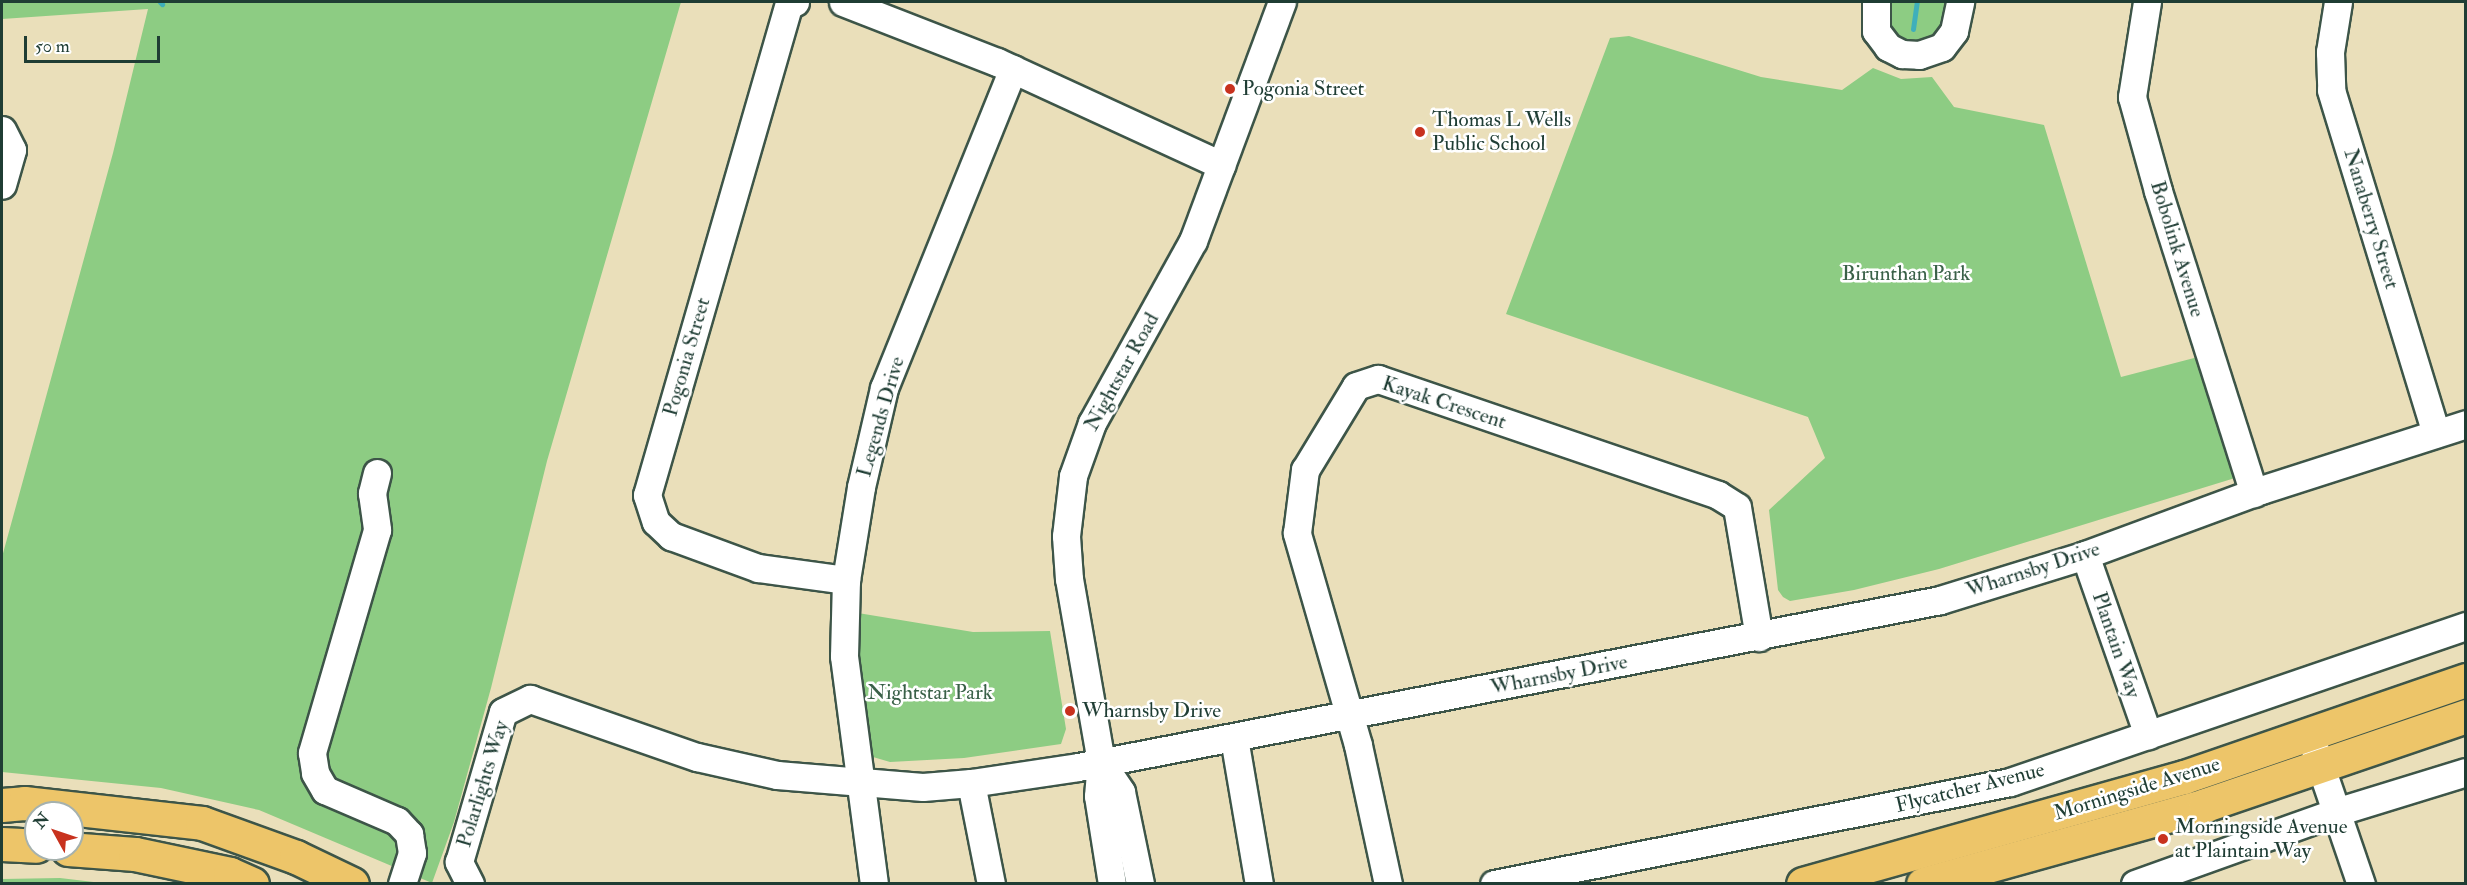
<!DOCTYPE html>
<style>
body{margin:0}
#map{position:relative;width:2467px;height:885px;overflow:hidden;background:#eadfba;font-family:"IM FELL Double Pica",serif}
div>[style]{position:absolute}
.green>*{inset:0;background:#8dcc83}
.stream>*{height:5px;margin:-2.5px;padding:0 2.5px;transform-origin:2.5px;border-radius:2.5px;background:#3fafbb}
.roads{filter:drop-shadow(2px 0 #3d5548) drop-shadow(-2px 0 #3d5548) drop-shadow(0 2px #3d5548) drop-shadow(0 -2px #3d5548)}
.minor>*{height:27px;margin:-13.5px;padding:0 13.5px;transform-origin:13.5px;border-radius:13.5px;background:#fff}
.major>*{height:33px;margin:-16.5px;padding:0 16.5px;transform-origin:16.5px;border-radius:16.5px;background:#edc569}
.dots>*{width:16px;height:16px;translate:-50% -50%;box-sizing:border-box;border:3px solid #fff;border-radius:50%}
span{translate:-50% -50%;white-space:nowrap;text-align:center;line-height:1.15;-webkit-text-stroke:5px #fff;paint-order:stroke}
.poi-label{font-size:21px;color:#1f3d34}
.left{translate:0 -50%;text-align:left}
.street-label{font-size:21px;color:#1f3d34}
.park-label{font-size:21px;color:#3a6148}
.frame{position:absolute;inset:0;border:3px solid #1f3d34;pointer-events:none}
.north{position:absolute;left:24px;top:801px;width:60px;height:60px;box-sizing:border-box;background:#fff;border:2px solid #a5b1ae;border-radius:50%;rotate:310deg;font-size:16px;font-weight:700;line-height:24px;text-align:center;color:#1f3d34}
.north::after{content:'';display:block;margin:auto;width:21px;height:27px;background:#c8321e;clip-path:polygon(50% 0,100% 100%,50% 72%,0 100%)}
.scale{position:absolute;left:24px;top:36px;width:136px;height:27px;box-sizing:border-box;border:3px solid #1f3d34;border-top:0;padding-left:8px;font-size:18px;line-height:21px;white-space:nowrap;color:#1f3d34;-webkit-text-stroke:4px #fff;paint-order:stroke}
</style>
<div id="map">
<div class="green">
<i style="clip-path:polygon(2px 2px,681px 2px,547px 461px,491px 688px,454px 822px,432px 883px,259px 810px,161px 788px,2px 772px,2px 557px,113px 153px,148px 9px,2px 19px)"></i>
<i style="clip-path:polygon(1887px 2px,1951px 2px,1948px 19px,1936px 35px,1921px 46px,1897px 41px,1884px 22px)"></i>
<i style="clip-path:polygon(1629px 36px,1761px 77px,1842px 90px,1873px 68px,1901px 79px,1932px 77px,1954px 107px,2044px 125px,2121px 377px,2198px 357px,2235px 478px,1939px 569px,1854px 590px,1790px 601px,1783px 597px,1778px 590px,1769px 510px,1825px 458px,1808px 417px,1506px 314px,1610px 38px)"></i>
<i style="clip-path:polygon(858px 613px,973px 632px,1050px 631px,1066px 729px,1061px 744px,964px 758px,890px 762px,873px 757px,855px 651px)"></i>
<i style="clip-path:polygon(60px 878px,102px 883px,2px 883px,2px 879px)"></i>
</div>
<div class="stream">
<i style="left:160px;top:2px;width:3px;rotate:45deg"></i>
<i style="left:1913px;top:29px;width:27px;rotate:-82deg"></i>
</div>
<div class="roads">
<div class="minor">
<i style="left:795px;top:2px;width:6px;rotate:171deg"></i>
<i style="left:789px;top:3px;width:512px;rotate:106.1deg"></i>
<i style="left:647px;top:495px;width:28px;rotate:72deg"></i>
<i style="left:656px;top:522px;width:21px;rotate:43deg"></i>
<i style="left:671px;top:536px;width:93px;rotate:20.2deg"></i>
<i style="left:758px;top:568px;width:89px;rotate:7.8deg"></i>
<i style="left:843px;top:2px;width:165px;rotate:21.3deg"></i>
<i style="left:997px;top:62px;width:247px;rotate:24.7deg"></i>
<i style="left:1876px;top:2px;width:29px;rotate:90deg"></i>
<i style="left:1876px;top:31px;width:20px;rotate:53deg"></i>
<i style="left:1888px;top:47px;width:16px;rotate:27deg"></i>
<i style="left:1902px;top:54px;width:17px;rotate:3deg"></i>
<i style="left:1919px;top:55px;width:24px;rotate:-19deg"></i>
<i style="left:1942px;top:47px;width:20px;rotate:-53deg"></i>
<i style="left:1954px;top:31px;width:30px;rotate:-78deg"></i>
<i style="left:2147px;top:2px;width:96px;rotate:99deg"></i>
<i style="left:2132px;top:97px;width:98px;rotate:74.5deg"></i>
<i style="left:2158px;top:191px;width:317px;rotate:72.4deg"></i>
<i style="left:2338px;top:2px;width:51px;rotate:99.1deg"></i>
<i style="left:2330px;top:52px;width:38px;rotate:88deg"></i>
<i style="left:2331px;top:90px;width:359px;rotate:73deg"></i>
<i style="left:2px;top:130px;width:22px;rotate:63deg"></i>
<i style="left:12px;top:150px;width:36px;rotate:106deg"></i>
<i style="left:377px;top:473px;width:21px;rotate:104deg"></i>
<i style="left:372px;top:493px;width:37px;rotate:82deg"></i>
<i style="left:377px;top:530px;width:232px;rotate:106.3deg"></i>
<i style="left:312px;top:753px;width:20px;rotate:81deg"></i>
<i style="left:315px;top:773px;width:20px;rotate:60deg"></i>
<i style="left:325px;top:790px;width:78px;rotate:23.3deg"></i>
<i style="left:397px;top:821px;width:18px;rotate:47deg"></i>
<i style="left:409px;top:834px;width:19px;rotate:81deg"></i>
<i style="left:412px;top:853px;width:33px;rotate:108deg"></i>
<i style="left:2085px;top:555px;width:191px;rotate:70.7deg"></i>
<i style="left:1234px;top:738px;width:148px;rotate:80.3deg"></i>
<i style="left:2314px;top:747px;width:145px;rotate:71.1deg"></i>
<i style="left:1101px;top:762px;width:36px;rotate:56deg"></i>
<i style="left:1121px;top:792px;width:94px;rotate:78.3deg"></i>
<i style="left:971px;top:783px;width:103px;rotate:78.8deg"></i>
<i style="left:470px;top:884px;width:25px;rotate:-117deg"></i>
<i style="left:459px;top:862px;width:156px;rotate:-73.7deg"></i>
<i style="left:503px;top:712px;width:30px;rotate:-26deg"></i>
<i style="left:530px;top:699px;width:177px;rotate:19.2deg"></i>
<i style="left:697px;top:757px;width:82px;rotate:12.7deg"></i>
<i style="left:777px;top:775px;width:146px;rotate:4.7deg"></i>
<i style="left:923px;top:787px;width:48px;rotate:-4.8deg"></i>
<i style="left:971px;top:783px;width:108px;rotate:-8.5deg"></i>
<i style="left:1078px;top:767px;width:878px;rotate:-10.96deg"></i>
<i style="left:1940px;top:600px;width:152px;rotate:-17.2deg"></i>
<i style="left:2085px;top:555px;width:188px;rotate:-20.3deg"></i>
<i style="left:2261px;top:490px;width:215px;rotate:-17.8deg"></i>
<i style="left:874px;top:884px;width:230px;rotate:-97.5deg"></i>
<i style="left:844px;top:656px;width:76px;rotate:-88.5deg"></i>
<i style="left:846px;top:580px;width:94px;rotate:-80.8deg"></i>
<i style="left:861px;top:487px;width:102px;rotate:-76.9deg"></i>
<i style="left:884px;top:388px;width:344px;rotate:-68deg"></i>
<i style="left:1112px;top:884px;width:89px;rotate:-99deg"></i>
<i style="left:1098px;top:796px;width:34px;rotate:-85deg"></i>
<i style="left:1101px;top:762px;width:186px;rotate:-99.9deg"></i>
<i style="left:1069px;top:579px;width:43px;rotate:-94deg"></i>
<i style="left:1066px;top:536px;width:60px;rotate:-83.3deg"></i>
<i style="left:1073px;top:476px;width:56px;rotate:-70.3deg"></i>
<i style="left:1092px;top:423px;width:208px;rotate:-61deg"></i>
<i style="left:1193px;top:241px;width:255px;rotate:-69.6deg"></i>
<i style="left:1388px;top:884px;width:142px;rotate:-102.2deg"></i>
<i style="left:1358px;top:745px;width:221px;rotate:-106.1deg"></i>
<i style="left:1297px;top:533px;width:64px;rotate:-82.8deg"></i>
<i style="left:1305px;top:470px;width:98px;rotate:-58.7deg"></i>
<i style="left:1356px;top:386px;width:23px;rotate:-18deg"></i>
<i style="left:1378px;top:379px;width:359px;rotate:18.8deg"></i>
<i style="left:1718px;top:495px;width:22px;rotate:32deg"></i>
<i style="left:1737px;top:507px;width:132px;rotate:80.4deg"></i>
<i style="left:1494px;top:884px;width:526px;rotate:-11.18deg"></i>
<i style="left:2010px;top:782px;width:482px;rotate:-18.9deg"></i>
<i style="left:2135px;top:884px;width:214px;rotate:-19.7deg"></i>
<i style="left:2336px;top:812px;width:136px;rotate:-17.1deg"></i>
</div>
<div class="major">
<i style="left:2px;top:805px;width:22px;rotate:-5deg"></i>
<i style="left:24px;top:803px;width:179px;rotate:6.4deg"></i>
<i style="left:202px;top:823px;width:100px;rotate:19.9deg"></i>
<i style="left:296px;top:857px;width:62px;rotate:25.7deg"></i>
<i style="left:2px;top:844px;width:34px;rotate:3deg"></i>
<i style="left:68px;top:849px;width:67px;rotate:4.3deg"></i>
<i style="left:135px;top:854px;width:97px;rotate:11.9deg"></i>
<i style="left:230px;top:874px;width:24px;rotate:24deg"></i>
<i style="left:1803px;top:884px;width:396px;rotate:-15.7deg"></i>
<i style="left:2184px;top:777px;width:298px;rotate:-19deg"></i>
<i style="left:1923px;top:884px;width:293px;rotate:-15.6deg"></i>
<i style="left:2205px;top:805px;width:276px;rotate:-18.8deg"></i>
</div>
</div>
<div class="dots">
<i style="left:1230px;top:89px;background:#c8321e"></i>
<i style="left:1420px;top:132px;background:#c8321e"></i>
<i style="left:1070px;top:711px;background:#c8321e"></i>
<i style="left:2163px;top:839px;background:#c8321e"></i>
</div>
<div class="poi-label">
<span class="left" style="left:1242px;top:89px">Pogonia Street</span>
<span class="left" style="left:1432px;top:132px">Thomas L Wells<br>Public School</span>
<span class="left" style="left:1082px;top:711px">Wharnsby Drive</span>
<span class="left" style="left:2175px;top:839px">Morningside Avenue<br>at Plaintain Way</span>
</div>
<div class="street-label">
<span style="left:2371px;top:219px;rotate:73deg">Nanaberry Street</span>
<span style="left:2177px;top:249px;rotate:73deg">Bobolink Avenue</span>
<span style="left:687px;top:357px;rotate:-74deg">Pogonia Street</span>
<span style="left:1122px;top:372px;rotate:-61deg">Nightstar Road</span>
<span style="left:1444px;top:403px;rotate:18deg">Kayak Crescent</span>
<span style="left:881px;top:417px;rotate:-74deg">Legends Drive</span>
<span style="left:2033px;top:570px;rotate:-18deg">Wharnsby Drive</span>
<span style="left:2116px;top:645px;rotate:71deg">Plantain Way</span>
<span style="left:1559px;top:675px;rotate:-11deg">Wharnsby Drive</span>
<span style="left:483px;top:784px;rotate:-73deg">Polarlights Way</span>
<span style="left:1970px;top:788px;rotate:-14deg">Flycatcher Avenue</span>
<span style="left:2137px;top:789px;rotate:-17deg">Morningside Avenue</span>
</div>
<div class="park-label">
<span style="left:1906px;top:274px">Birunthan Park</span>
<span style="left:930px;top:693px">Nightstar Park</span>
</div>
<div class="frame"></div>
<div class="north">N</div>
<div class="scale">50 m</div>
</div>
